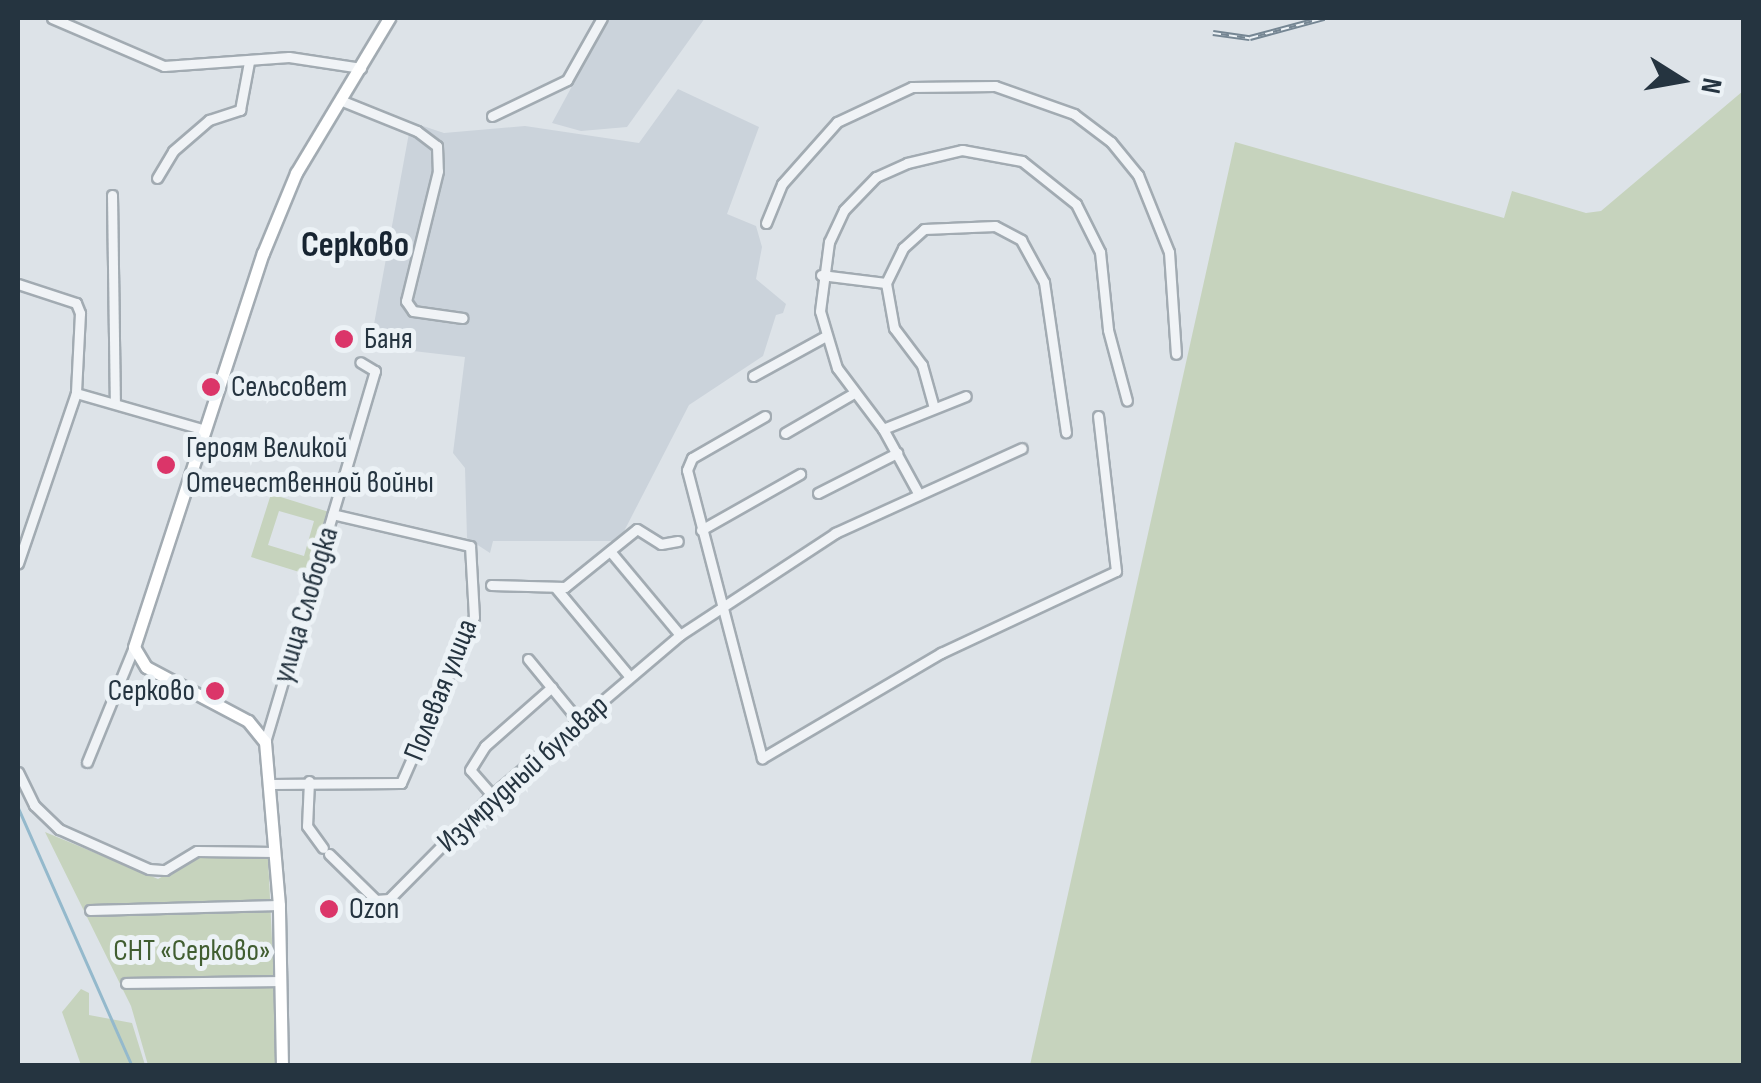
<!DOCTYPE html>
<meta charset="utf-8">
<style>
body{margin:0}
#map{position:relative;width:1761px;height:1083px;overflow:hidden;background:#dde3e8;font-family:"Sofia Sans Condensed",sans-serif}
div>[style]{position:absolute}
.built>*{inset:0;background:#cbd3db}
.green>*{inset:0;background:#c6d3bd}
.stream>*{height:2.5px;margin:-1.25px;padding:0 1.25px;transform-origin:1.25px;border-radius:1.25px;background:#94b9cc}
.roads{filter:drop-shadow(2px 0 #a2abb2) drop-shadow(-2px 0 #a2abb2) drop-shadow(0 2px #a2abb2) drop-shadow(0 -2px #a2abb2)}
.minor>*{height:9px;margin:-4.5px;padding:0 4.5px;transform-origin:4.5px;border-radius:4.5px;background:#f0f3f6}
.major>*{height:11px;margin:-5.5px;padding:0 5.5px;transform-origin:5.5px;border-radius:5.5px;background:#fff}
.rail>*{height:6px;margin-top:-3px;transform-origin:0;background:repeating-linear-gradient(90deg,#ecf2f6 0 8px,#758693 0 16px);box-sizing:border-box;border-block:2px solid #758693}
.dots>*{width:28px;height:28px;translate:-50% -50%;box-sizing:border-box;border:5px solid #ecf2f6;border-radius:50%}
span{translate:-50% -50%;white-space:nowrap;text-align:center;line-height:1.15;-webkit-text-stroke:10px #ecf2f6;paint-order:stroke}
.poi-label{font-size:30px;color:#253440}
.left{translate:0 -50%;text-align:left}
.right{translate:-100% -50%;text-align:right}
.street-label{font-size:30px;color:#253440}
.park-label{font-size:30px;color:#415e31}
.quarter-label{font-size:35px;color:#172431;font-weight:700}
.frame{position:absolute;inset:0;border:20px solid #253440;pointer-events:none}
.north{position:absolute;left:1631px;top:30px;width:100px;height:100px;-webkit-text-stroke:8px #ecf2f6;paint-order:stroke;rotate:101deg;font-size:28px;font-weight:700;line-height:40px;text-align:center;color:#253440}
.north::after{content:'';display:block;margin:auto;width:35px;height:45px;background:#253440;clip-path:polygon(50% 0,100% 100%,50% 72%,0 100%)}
</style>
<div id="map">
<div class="built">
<i style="clip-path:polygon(609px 18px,705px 18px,627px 127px,581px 131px,552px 123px)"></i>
<i style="clip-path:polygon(678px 89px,759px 127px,727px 214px,756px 226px,762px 247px,756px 279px,786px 304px,783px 313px,776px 315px,763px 356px,689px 405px,619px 541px,493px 541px,490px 553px,467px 538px,465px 468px,453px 453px,465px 357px,370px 346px,411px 122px,444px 133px,525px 126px,639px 143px)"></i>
</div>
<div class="green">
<i style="clip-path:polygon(1743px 91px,1743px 1065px,1030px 1065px,1235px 142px,1504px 218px,1512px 191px,1586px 213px,1601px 211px)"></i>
<i style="clip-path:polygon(evenodd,271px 494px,329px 512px,309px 575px,251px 557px,271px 494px,279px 511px,314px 521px,304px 556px,268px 545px,279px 511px)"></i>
<i style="clip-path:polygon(45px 832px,158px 879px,201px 855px,268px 857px,278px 1065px,148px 1065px,131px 1006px)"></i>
<i style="clip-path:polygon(81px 989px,89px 993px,89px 1015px,132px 1023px,145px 1065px,81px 1065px,62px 1012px)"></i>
</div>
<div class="stream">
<i style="left:18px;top:807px;width:283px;rotate:66.2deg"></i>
</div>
<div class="roads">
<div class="minor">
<i style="left:52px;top:18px;width:122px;rotate:23.2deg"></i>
<i style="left:164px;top:66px;width:125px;rotate:-4.1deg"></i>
<i style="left:289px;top:57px;width:73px;rotate:8.7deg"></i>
<i style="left:340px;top:100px;width:83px;rotate:21.9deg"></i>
<i style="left:417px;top:131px;width:25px;rotate:37deg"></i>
<i style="left:437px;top:146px;width:25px;rotate:88deg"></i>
<i style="left:438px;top:171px;width:134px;rotate:103.8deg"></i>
<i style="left:406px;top:301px;width:12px;rotate:55deg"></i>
<i style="left:413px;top:311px;width:50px;rotate:8deg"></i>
<i style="left:492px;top:116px;width:83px;rotate:-25.6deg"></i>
<i style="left:567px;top:80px;width:71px;rotate:-60.6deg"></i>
<i style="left:157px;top:178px;width:31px;rotate:-59deg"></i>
<i style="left:173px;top:151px;width:48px;rotate:-40.7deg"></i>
<i style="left:209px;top:120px;width:33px;rotate:-18deg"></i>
<i style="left:240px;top:110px;width:49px;rotate:-79.4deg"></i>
<i style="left:112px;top:195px;width:205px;rotate:89.2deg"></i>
<i style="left:766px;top:223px;width:42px;rotate:-67.7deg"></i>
<i style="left:782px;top:184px;width:83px;rotate:-48.4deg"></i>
<i style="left:837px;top:122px;width:83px;rotate:-25deg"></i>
<i style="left:912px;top:87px;width:83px;rotate:-0.7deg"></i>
<i style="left:995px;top:86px;width:84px;rotate:19.5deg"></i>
<i style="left:1074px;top:114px;width:46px;rotate:37.1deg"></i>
<i style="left:1111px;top:142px;width:43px;rotate:50.7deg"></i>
<i style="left:1138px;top:175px;width:83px;rotate:68.1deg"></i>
<i style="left:1169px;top:252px;width:102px;rotate:86.1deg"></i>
<i style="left:821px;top:275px;width:65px;rotate:7deg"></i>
<i style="left:18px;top:284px;width:61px;rotate:18.1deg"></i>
<i style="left:76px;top:303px;width:11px;rotate:68deg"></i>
<i style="left:80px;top:313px;width:80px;rotate:92.9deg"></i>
<i style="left:76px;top:393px;width:180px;rotate:108.8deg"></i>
<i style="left:753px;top:376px;width:81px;rotate:-28.8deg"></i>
<i style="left:76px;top:393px;width:134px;rotate:16deg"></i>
<i style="left:934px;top:408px;width:45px;rotate:-105.6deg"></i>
<i style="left:922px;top:365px;width:46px;rotate:-127.1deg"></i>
<i style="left:894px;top:328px;width:46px;rotate:-100.1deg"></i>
<i style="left:886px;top:283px;width:39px;rotate:-64deg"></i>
<i style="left:903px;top:248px;width:28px;rotate:-42deg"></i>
<i style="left:924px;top:229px;width:71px;rotate:-2.4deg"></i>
<i style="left:995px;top:226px;width:30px;rotate:28deg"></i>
<i style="left:1021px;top:240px;width:48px;rotate:61.3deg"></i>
<i style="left:1044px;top:282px;width:152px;rotate:81.7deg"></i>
<i style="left:765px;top:416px;width:84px;rotate:150.1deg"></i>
<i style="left:692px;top:458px;width:13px;rotate:113deg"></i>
<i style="left:687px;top:470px;width:298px;rotate:75.4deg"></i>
<i style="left:762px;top:758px;width:208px;rotate:-30.4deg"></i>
<i style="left:941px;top:653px;width:193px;rotate:-25.1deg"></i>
<i style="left:1116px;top:571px;width:156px;rotate:-96.6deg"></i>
<i style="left:883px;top:429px;width:89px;rotate:-21.7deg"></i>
<i style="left:785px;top:433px;width:80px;rotate:-30.1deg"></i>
<i style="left:917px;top:491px;width:71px;rotate:-118.7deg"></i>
<i style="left:883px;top:429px;width:76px;rotate:-127deg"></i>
<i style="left:837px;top:368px;width:59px;rotate:-106.6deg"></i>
<i style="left:820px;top:311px;width:70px;rotate:-82.6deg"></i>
<i style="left:829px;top:242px;width:35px;rotate:-65deg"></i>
<i style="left:844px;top:210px;width:46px;rotate:-45.9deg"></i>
<i style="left:876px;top:177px;width:34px;rotate:-24deg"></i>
<i style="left:907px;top:163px;width:57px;rotate:-13.3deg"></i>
<i style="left:962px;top:150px;width:61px;rotate:10.4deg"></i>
<i style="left:1022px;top:161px;width:69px;rotate:38.5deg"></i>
<i style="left:1076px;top:204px;width:54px;rotate:63.4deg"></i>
<i style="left:1100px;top:252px;width:78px;rotate:84.1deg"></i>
<i style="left:1108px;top:330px;width:73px;rotate:75deg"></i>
<i style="left:818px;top:493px;width:89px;rotate:-26.9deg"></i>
<i style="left:701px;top:530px;width:114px;rotate:-29.5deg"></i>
<i style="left:610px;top:551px;width:109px;rotate:50.2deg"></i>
<i style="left:491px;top:585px;width:74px;rotate:1.5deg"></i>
<i style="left:565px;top:587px;width:92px;rotate:-38.9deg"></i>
<i style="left:637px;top:529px;width:28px;rotate:32deg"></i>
<i style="left:661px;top:544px;width:17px;rotate:-10deg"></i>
<i style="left:555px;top:587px;width:117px;rotate:50.2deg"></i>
<i style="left:528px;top:659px;width:80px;rotate:50.6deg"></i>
<i style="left:265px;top:742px;width:387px;rotate:-73.5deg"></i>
<i style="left:375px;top:371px;width:17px;rotate:-149deg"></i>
<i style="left:87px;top:762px;width:124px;rotate:-67.8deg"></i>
<i style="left:18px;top:772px;width:37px;rotate:64deg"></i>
<i style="left:34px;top:805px;width:35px;rotate:44deg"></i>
<i style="left:59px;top:829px;width:98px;rotate:24deg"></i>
<i style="left:149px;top:869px;width:16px;rotate:4deg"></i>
<i style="left:165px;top:870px;width:37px;rotate:-31deg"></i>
<i style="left:197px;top:851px;width:77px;rotate:0.7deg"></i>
<i style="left:309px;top:781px;width:45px;rotate:92.5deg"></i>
<i style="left:307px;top:826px;width:27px;rotate:54deg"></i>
<i style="left:271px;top:784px;width:130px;rotate:-0.4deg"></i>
<i style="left:401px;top:783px;width:181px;rotate:-66.3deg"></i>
<i style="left:474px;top:617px;width:71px;rotate:-93.2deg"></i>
<i style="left:470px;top:546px;width:141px;rotate:-166.9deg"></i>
<i style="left:492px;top:795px;width:33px;rotate:-131deg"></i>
<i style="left:470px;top:770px;width:28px;rotate:-58deg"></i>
<i style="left:485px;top:746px;width:89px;rotate:-41.4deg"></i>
<i style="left:329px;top:854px;width:66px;rotate:44.4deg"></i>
<i style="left:376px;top:900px;width:13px;rotate:-4deg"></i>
<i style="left:389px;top:899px;width:146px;rotate:-45.3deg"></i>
<i style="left:492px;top:795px;width:247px;rotate:-40.4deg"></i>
<i style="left:680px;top:635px;width:186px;rotate:-33.3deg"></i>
<i style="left:835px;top:533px;width:205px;rotate:-24.4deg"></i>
<i style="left:90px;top:910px;width:189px;rotate:-1.5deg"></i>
<i style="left:126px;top:983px;width:153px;rotate:-0.7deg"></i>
</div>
<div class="major">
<i style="left:282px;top:1066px;width:161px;rotate:-91.1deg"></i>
<i style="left:279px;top:905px;width:164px;rotate:-94.9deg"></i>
<i style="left:265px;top:742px;width:27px;rotate:-129deg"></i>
<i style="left:248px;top:721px;width:115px;rotate:-152.1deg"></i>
<i style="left:146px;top:667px;width:23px;rotate:-121deg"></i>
<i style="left:134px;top:647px;width:415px;rotate:-71.9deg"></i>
<i style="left:263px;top:253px;width:87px;rotate:-67.6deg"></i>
<i style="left:296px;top:173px;width:181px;rotate:-59deg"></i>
</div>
</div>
<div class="rail">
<i style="left:1213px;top:33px;width:37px;rotate:8deg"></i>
<i style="left:1250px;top:38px;width:77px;rotate:-15.1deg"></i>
</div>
<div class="dots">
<i style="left:344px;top:339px;background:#db3569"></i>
<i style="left:211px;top:387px;background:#db3569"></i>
<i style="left:166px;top:465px;background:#db3569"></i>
<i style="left:215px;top:691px;background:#db3569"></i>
<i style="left:329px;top:909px;background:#db3569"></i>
</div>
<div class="poi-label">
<span class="left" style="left:364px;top:339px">Баня</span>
<span class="left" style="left:231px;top:387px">Сельсовет</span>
<span class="left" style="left:186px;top:465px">Героям Великой<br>Отечественной войны</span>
<span class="right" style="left:195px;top:691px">Серково</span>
<span class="left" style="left:349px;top:909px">Ozon</span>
</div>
<div class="street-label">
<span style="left:306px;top:605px;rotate:-73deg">улица Слободка</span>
<span style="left:441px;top:690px;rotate:-68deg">Полевая улица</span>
<span style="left:523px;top:774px;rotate:-42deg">Изумрудный бульвар</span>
</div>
<div class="park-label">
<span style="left:192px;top:951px">СНТ «Серково»</span>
</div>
<div class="quarter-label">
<span style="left:355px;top:246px">Серково</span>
</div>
<div class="frame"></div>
<div class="north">N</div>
</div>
